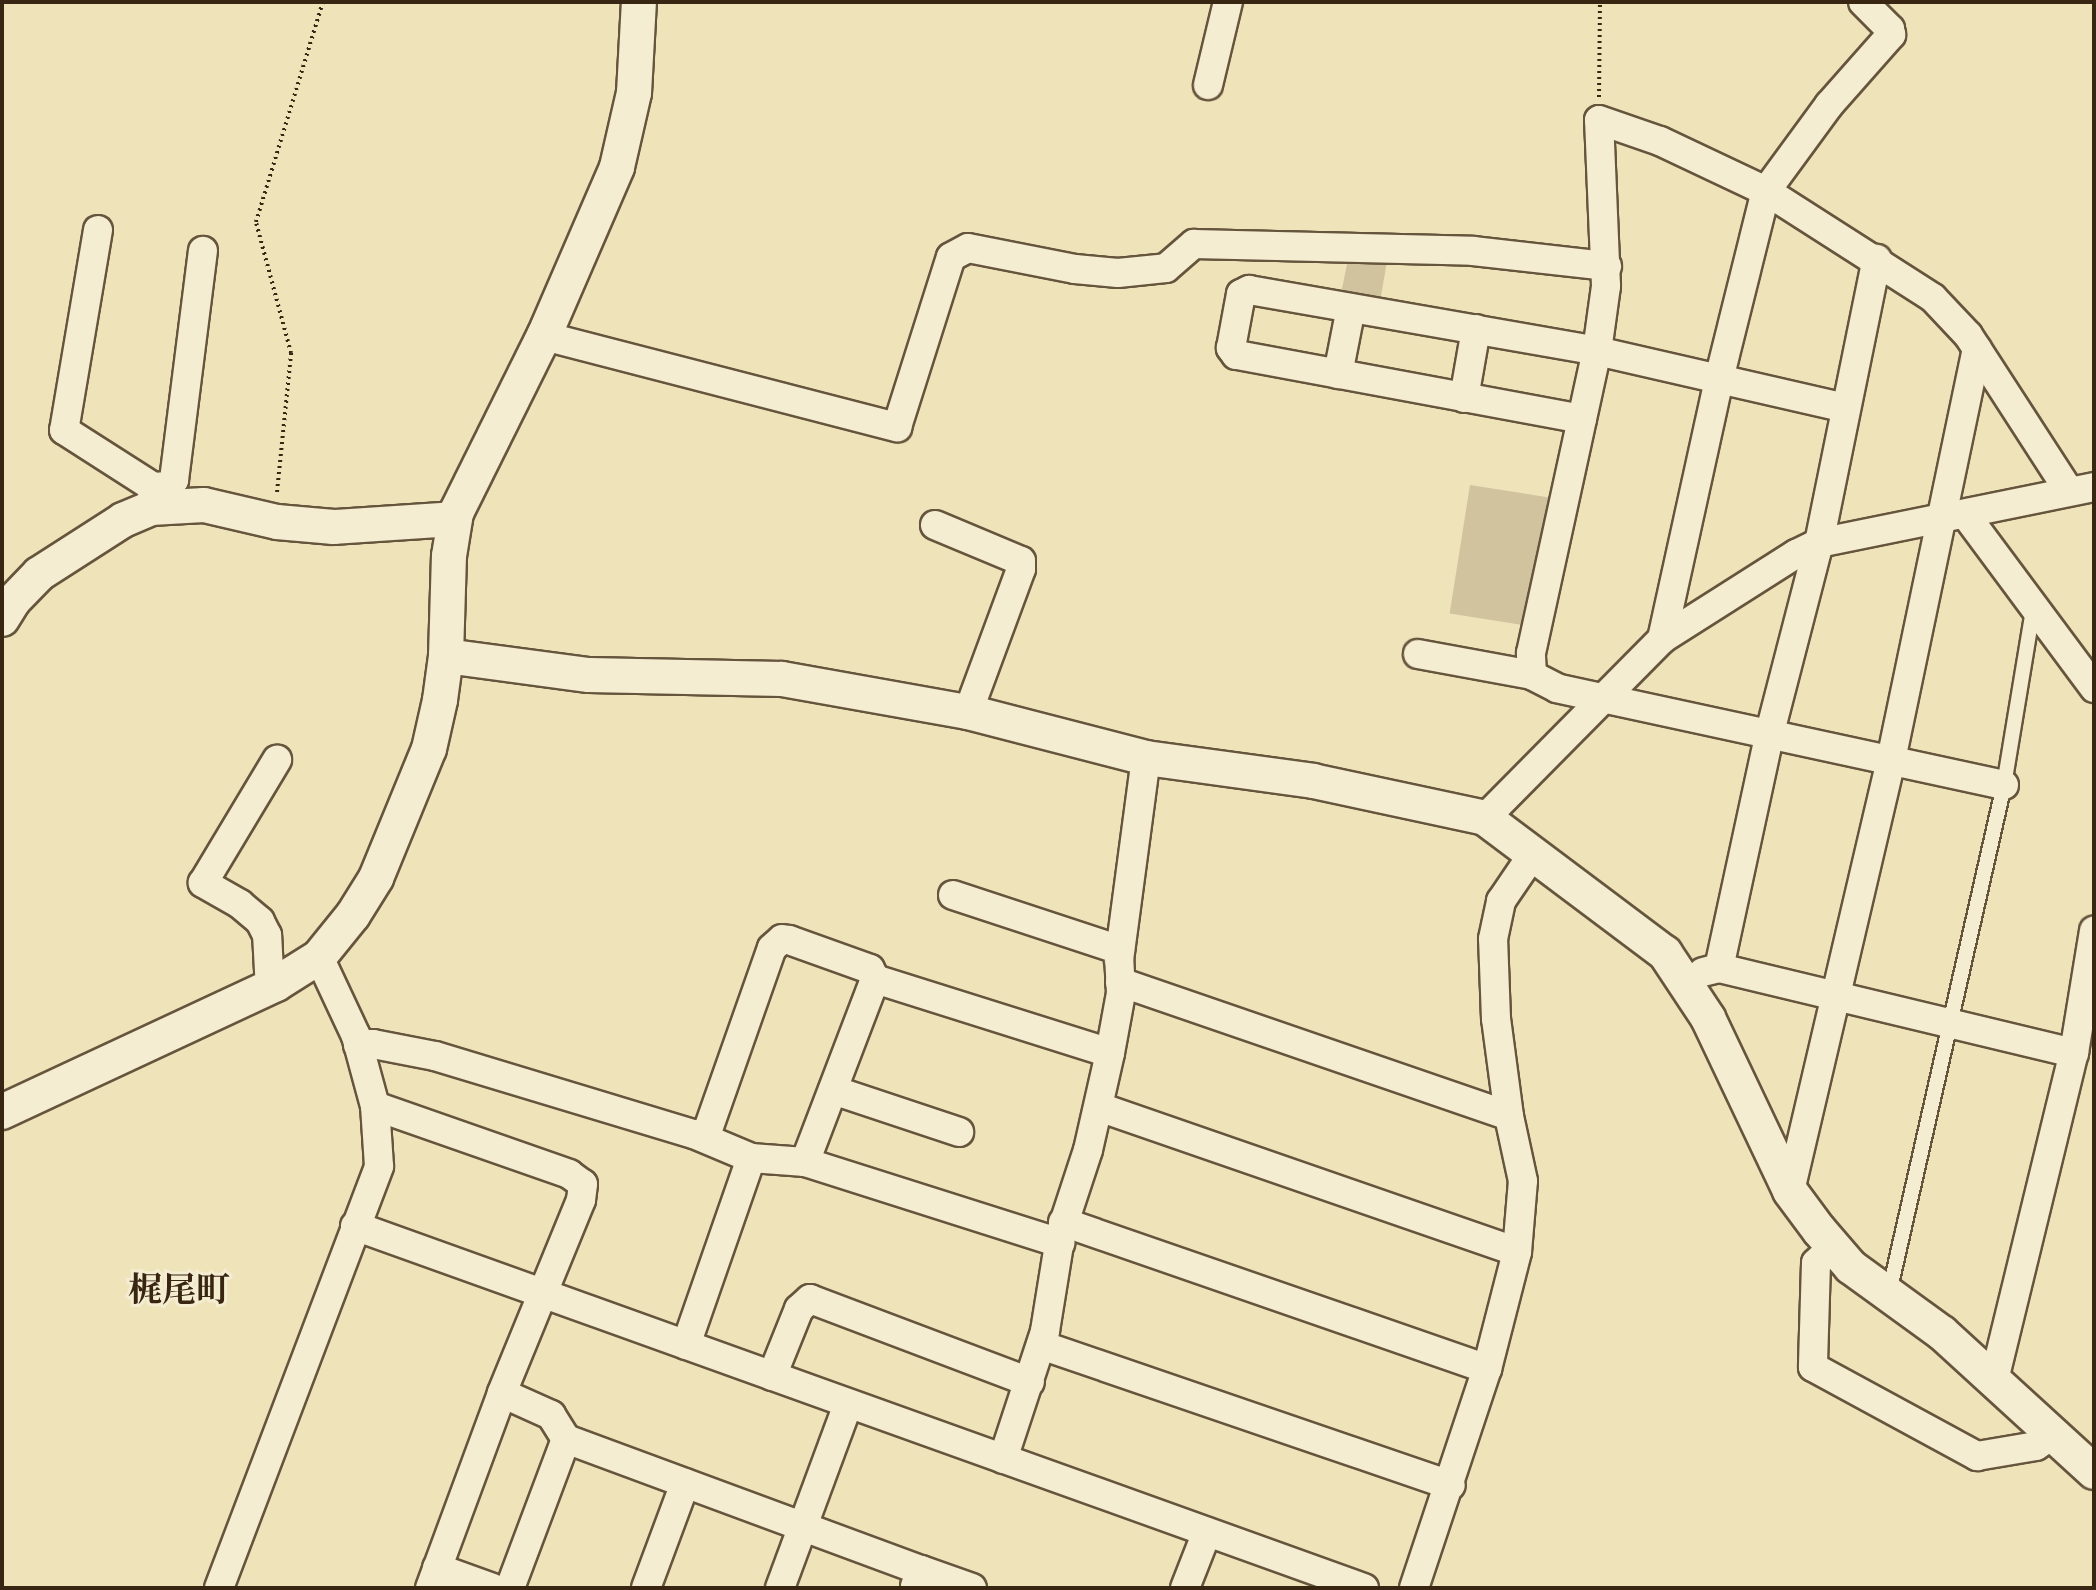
<!DOCTYPE html>
<meta charset="utf-8">
<style>
body{margin:0}
#map{position:relative;width:2096px;height:1590px;overflow:hidden;background:#efe3ba;font-family:"IM FELL English","Noto Serif JP",serif}
div>[style]{position:absolute}
.green>*{inset:0;background:#d0c39e;transform-origin:0 0}
.path>*{height:4px;margin-top:-2px;transform-origin:0;background:repeating-linear-gradient(90deg,#382613 0 2px,transparent 0 6px)}
.roads{filter:drop-shadow(2px 0 #66553d) drop-shadow(-2px 0 #66553d) drop-shadow(0 2px #66553d) drop-shadow(0 -2px #66553d)}
.service>*{height:14px;margin:-7px;padding:0 7px;transform-origin:7px;border-radius:7px;background:#f5edd2}
.minor>*{height:28px;margin:-14px;padding:0 14px;transform-origin:14px;border-radius:14px;background:#f5edd2}
.tertiary>*{height:34px;margin:-17px;padding:0 17px;transform-origin:17px;border-radius:17px;background:#f5edd2}
span{translate:-50% -50%;white-space:nowrap;text-align:center;line-height:1.15;-webkit-text-stroke:6px #f5edd2;paint-order:stroke}
.quarter-label{font-size:34px;color:#382613;font-weight:700}
.frame{position:absolute;inset:0;border:4px solid #382613;pointer-events:none}
</style>
<div id="map">
<div class="green">
<i style="clip-path:polygon(1349px 254px,1388px 255px,1380px 302px,1340px 299px)"></i>
<i style="left:1470px;top:485px;width:89px;height:130px;rotate:9deg"></i>
</div>
<div class="path">
<i style="left:1599px;top:97px;width:95px;rotate:-89.4deg"></i>
<i style="left:277px;top:492px;width:140px;rotate:-84.2deg"></i>
<i style="left:291px;top:353px;width:136px;rotate:-105deg"></i>
<i style="left:256px;top:222px;width:230px;rotate:-73.1deg"></i>
</div>
<div class="roads">
<div class="service">
<i style="left:1889px;top:1293px;width:521px;rotate:-77.24deg"></i>
<i style="left:2004px;top:785px;width:178px;rotate:-80.6deg"></i>
</div>
<div class="minor">
<i style="left:1208px;top:85px;width:85px;rotate:-76.5deg"></i>
<i style="left:98px;top:230px;width:203px;rotate:99.6deg"></i>
<i style="left:64px;top:430px;width:106px;rotate:32.6deg"></i>
<i style="left:153px;top:487px;width:21px;rotate:95deg"></i>
<i style="left:544px;top:336px;width:365px;rotate:14.5deg"></i>
<i style="left:897px;top:427px;width:178px;rotate:-72.4deg"></i>
<i style="left:951px;top:257px;width:19px;rotate:-28deg"></i>
<i style="left:968px;top:248px;width:109px;rotate:11.1deg"></i>
<i style="left:1075px;top:269px;width:43px;rotate:5.3deg"></i>
<i style="left:1118px;top:273px;width:48px;rotate:-5.9deg"></i>
<i style="left:1166px;top:268px;width:37px;rotate:-41deg"></i>
<i style="left:1194px;top:244px;width:279px;rotate:1.4deg"></i>
<i style="left:1473px;top:251px;width:135px;rotate:6.4deg"></i>
<i style="left:1338px;top:374px;width:67px;rotate:-78.9deg"></i>
<i style="left:1464px;top:398px;width:70px;rotate:-80.1deg"></i>
<i style="left:1582px;top:419px;width:352px;rotate:-169.5deg"></i>
<i style="left:1236px;top:355px;width:9px;rotate:-126deg"></i>
<i style="left:1231px;top:348px;width:55px;rotate:-79.5deg"></i>
<i style="left:1241px;top:294px;width:9px;rotate:-27deg"></i>
<i style="left:1249px;top:290px;width:353px;rotate:9.9deg"></i>
<i style="left:1597px;top:351px;width:254px;rotate:12.9deg"></i>
<i style="left:153px;top:487px;width:16px;rotate:-4deg"></i>
<i style="left:169px;top:486px;width:8px;rotate:-50deg"></i>
<i style="left:174px;top:480px;width:231px;rotate:-82.8deg"></i>
<i style="left:1965px;top:514px;width:217px;rotate:53.4deg"></i>
<i style="left:935px;top:525px;width:93px;rotate:22.7deg"></i>
<i style="left:1021px;top:561px;width:8px;rotate:90deg"></i>
<i style="left:1021px;top:569px;width:153px;rotate:110.3deg"></i>
<i style="left:1662px;top:639px;width:266px;rotate:-77.6deg"></i>
<i style="left:1719px;top:379px;width:194px;rotate:-76deg"></i>
<i style="left:1766px;top:191px;width:107px;rotate:-53.8deg"></i>
<i style="left:1829px;top:105px;width:94px;rotate:-48.5deg"></i>
<i style="left:1891px;top:35px;width:6px;rotate:-99deg"></i>
<i style="left:1890px;top:29px;width:38px;rotate:-135deg"></i>
<i style="left:1418px;top:654px;width:116px;rotate:10.4deg"></i>
<i style="left:2004px;top:785px;width:457px;rotate:-167.8deg"></i>
<i style="left:1557px;top:688px;width:28px;rotate:-153deg"></i>
<i style="left:1532px;top:675px;width:22px;rotate:-93deg"></i>
<i style="left:1531px;top:653px;width:309px;rotate:-77.7deg"></i>
<i style="left:1597px;top:351px;width:66px;rotate:-82.1deg"></i>
<i style="left:1606px;top:286px;width:166px;rotate:-92.4deg"></i>
<i style="left:1599px;top:120px;width:65px;rotate:19deg"></i>
<i style="left:1660px;top:141px;width:117px;rotate:25.3deg"></i>
<i style="left:1766px;top:191px;width:198px;rotate:32.6deg"></i>
<i style="left:1933px;top:298px;width:51px;rotate:46.6deg"></i>
<i style="left:1968px;top:335px;width:186px;rotate:57.1deg"></i>
<i style="left:1485px;top:818px;width:252px;rotate:-45.3deg"></i>
<i style="left:1662px;top:639px;width:159px;rotate:-32.4deg"></i>
<i style="left:1796px;top:554px;width:25px;rotate:-26deg"></i>
<i style="left:1819px;top:543px;width:281px;rotate:-11.5deg"></i>
<i style="left:953px;top:895px;width:176px;rotate:18.2deg"></i>
<i style="left:1719px;top:968px;width:241px;rotate:-77.8deg"></i>
<i style="left:1770px;top:732px;width:195px;rotate:-75.5deg"></i>
<i style="left:1819px;top:543px;width:290px;rotate:-78.5deg"></i>
<i style="left:1703px;top:972px;width:16px;rotate:-14deg"></i>
<i style="left:1719px;top:968px;width:365px;rotate:13.5deg"></i>
<i style="left:875px;top:979px;width:246px;rotate:17.5deg"></i>
<i style="left:1120px;top:982px;width:411px;rotate:19deg"></i>
<i style="left:276px;top:984px;width:15px;rotate:-118deg"></i>
<i style="left:269px;top:971px;width:36px;rotate:-93deg"></i>
<i style="left:267px;top:935px;width:16px;rotate:-117deg"></i>
<i style="left:260px;top:921px;width:26px;rotate:-140deg"></i>
<i style="left:240px;top:904px;width:43px;rotate:-150.4deg"></i>
<i style="left:203px;top:883px;width:144px;rotate:-59deg"></i>
<i style="left:358px;top:1045px;width:15px;rotate:-4deg"></i>
<i style="left:373px;top:1044px;width:63px;rotate:11deg"></i>
<i style="left:435px;top:1056px;width:270px;rotate:16.8deg"></i>
<i style="left:694px;top:1134px;width:62px;rotate:22.8deg"></i>
<i style="left:751px;top:1158px;width:54px;rotate:4.2deg"></i>
<i style="left:805px;top:1162px;width:268px;rotate:17.6deg"></i>
<i style="left:833px;top:1090px;width:133px;rotate:18.4deg"></i>
<i style="left:375px;top:1106px;width:206px;rotate:19.3deg"></i>
<i style="left:569px;top:1174px;width:17px;rotate:36deg"></i>
<i style="left:583px;top:1184px;width:16px;rotate:97deg"></i>
<i style="left:581px;top:1200px;width:209px;rotate:112.3deg"></i>
<i style="left:502px;top:1393px;width:54px;rotate:24.2deg"></i>
<i style="left:551px;top:1415px;width:28px;rotate:58deg"></i>
<i style="left:566px;top:1439px;width:378px;rotate:20.3deg"></i>
<i style="left:1099px;top:1107px;width:442px;rotate:19.1deg"></i>
<i style="left:705px;top:1138px;width:201px;rotate:-70.6deg"></i>
<i style="left:772px;top:948px;width:13px;rotate:-42deg"></i>
<i style="left:782px;top:939px;width:7px;rotate:8deg"></i>
<i style="left:789px;top:940px;width:86px;rotate:19.7deg"></i>
<i style="left:870px;top:969px;width:11px;rotate:63deg"></i>
<i style="left:875px;top:979px;width:196px;rotate:110.9deg"></i>
<i style="left:1790px;top:1191px;width:443px;rotate:-76.8deg"></i>
<i style="left:1891px;top:760px;width:420px;rotate:-78.2deg"></i>
<i style="left:1063px;top:1222px;width:449px;rotate:19.1deg"></i>
<i style="left:355px;top:1226px;width:1072px;rotate:19.74deg"></i>
<i style="left:1833px;top:1247px;width:23px;rotate:137deg"></i>
<i style="left:1816px;top:1263px;width:104px;rotate:91.7deg"></i>
<i style="left:1813px;top:1367px;width:187px;rotate:28.5deg"></i>
<i style="left:1977px;top:1456px;width:60px;rotate:-9.6deg"></i>
<i style="left:2036px;top:1446px;width:22px;rotate:-34deg"></i>
<i style="left:686px;top:1345px;width:198px;rotate:-70.8deg"></i>
<i style="left:1041px;top:1345px;width:433px;rotate:18.9deg"></i>
<i style="left:772px;top:1376px;width:72px;rotate:-68.1deg"></i>
<i style="left:799px;top:1309px;width:15px;rotate:-42deg"></i>
<i style="left:810px;top:1299px;width:235px;rotate:20.7deg"></i>
<i style="left:1994px;top:1380px;width:337px;rotate:-76.3deg"></i>
<i style="left:2074px;top:1053px;width:124px;rotate:-80.7deg"></i>
<i style="left:1003px;top:1459px;width:135px;rotate:-71.8deg"></i>
<i style="left:1045px;top:1331px;width:100px;rotate:-80.8deg"></i>
<i style="left:1061px;top:1232px;width:86px;rotate:-71.8deg"></i>
<i style="left:1088px;top:1150px;width:99px;rotate:-77.2deg"></i>
<i style="left:1110px;top:1053px;width:61px;rotate:-79.6deg"></i>
<i style="left:1121px;top:993px;width:33px;rotate:-93deg"></i>
<i style="left:1119px;top:960px;width:204px;rotate:-82.4deg"></i>
<i style="left:437px;top:1568px;width:59px;rotate:19.7deg"></i>
<i style="left:915px;top:1586px;width:17px;rotate:-69deg"></i>
<i style="left:921px;top:1570px;width:54px;rotate:19.4deg"></i>
<i style="left:219px;top:1588px;width:451px;rotate:-69.2deg"></i>
<i style="left:379px;top:1166px;width:60px;rotate:-93.8deg"></i>
<i style="left:375px;top:1106px;width:73px;rotate:-105.2deg"></i>
<i style="left:356px;top:1036px;width:87px;rotate:-115.1deg"></i>
<i style="left:430px;top:1588px;width:208px;rotate:-69.7deg"></i>
<i style="left:510px;top:1588px;width:159px;rotate:-69.4deg"></i>
<i style="left:646px;top:1588px;width:112px;rotate:-69.6deg"></i>
<i style="left:780px;top:1588px;width:196px;rotate:-69.7deg"></i>
<i style="left:1185px;top:1588px;width:60px;rotate:-68.6deg"></i>
<i style="left:1414px;top:1588px;width:231px;rotate:-71.6deg"></i>
<i style="left:1487px;top:1369px;width:121px;rotate:-75.6deg"></i>
<i style="left:1517px;top:1252px;width:71px;rotate:-85.2deg"></i>
<i style="left:1523px;top:1181px;width:66px;rotate:-102.2deg"></i>
<i style="left:1509px;top:1116px;width:98px;rotate:-97.6deg"></i>
<i style="left:1496px;top:1019px;width:80px;rotate:-92.1deg"></i>
<i style="left:1493px;top:939px;width:39px;rotate:-78deg"></i>
<i style="left:1501px;top:901px;width:57px;rotate:-55.8deg"></i>
</div>
<div class="tertiary">
<i style="left:2px;top:619px;width:22px;rotate:-58deg"></i>
<i style="left:14px;top:600px;width:36px;rotate:-46deg"></i>
<i style="left:39px;top:574px;width:100px;rotate:-32.7deg"></i>
<i style="left:123px;top:520px;width:30px;rotate:-23deg"></i>
<i style="left:151px;top:508px;width:53px;rotate:-3.2deg"></i>
<i style="left:204px;top:505px;width:75px;rotate:13.1deg"></i>
<i style="left:277px;top:522px;width:57px;rotate:5deg"></i>
<i style="left:334px;top:527px;width:121px;rotate:-3.8deg"></i>
<i style="left:446px;top:656px;width:144px;rotate:7.6deg"></i>
<i style="left:589px;top:675px;width:193px;rotate:1.2deg"></i>
<i style="left:782px;top:679px;width:189px;rotate:10.1deg"></i>
<i style="left:968px;top:712px;width:184px;rotate:14.5deg"></i>
<i style="left:1146px;top:758px;width:169px;rotate:7.8deg"></i>
<i style="left:1313px;top:781px;width:176px;rotate:12.1deg"></i>
<i style="left:1485px;top:818px;width:225px;rotate:36.9deg"></i>
<i style="left:1665px;top:953px;width:78px;rotate:56.5deg"></i>
<i style="left:1708px;top:1018px;width:191px;rotate:64.6deg"></i>
<i style="left:1790px;top:1191px;width:49px;rotate:53.4deg"></i>
<i style="left:1819px;top:1230px;width:49px;rotate:49.1deg"></i>
<i style="left:1851px;top:1267px;width:112px;rotate:36deg"></i>
<i style="left:1942px;top:1333px;width:206px;rotate:42.4deg"></i>
<i style="left:2px;top:1112px;width:302px;rotate:-25deg"></i>
<i style="left:276px;top:984px;width:51px;rotate:-32.1deg"></i>
<i style="left:319px;top:957px;width:54px;rotate:-51deg"></i>
<i style="left:353px;top:915px;width:44px;rotate:-58.1deg"></i>
<i style="left:376px;top:878px;width:139px;rotate:-67.7deg"></i>
<i style="left:429px;top:749px;width:50px;rotate:-77.3deg"></i>
<i style="left:440px;top:700px;width:44px;rotate:-82.2deg"></i>
<i style="left:446px;top:656px;width:100px;rotate:-88.3deg"></i>
<i style="left:449px;top:556px;width:44px;rotate:-80.8deg"></i>
<i style="left:456px;top:513px;width:198px;rotate:-63.6deg"></i>
<i style="left:544px;top:336px;width:184px;rotate:-66.6deg"></i>
<i style="left:617px;top:167px;width:76px;rotate:-77.1deg"></i>
<i style="left:634px;top:93px;width:91px;rotate:-86.9deg"></i>
</div>
</div>
<div class="quarter-label">
<span style="left:179px;top:1292px">梶尾町</span>
</div>
<div class="frame"></div>
</div>
